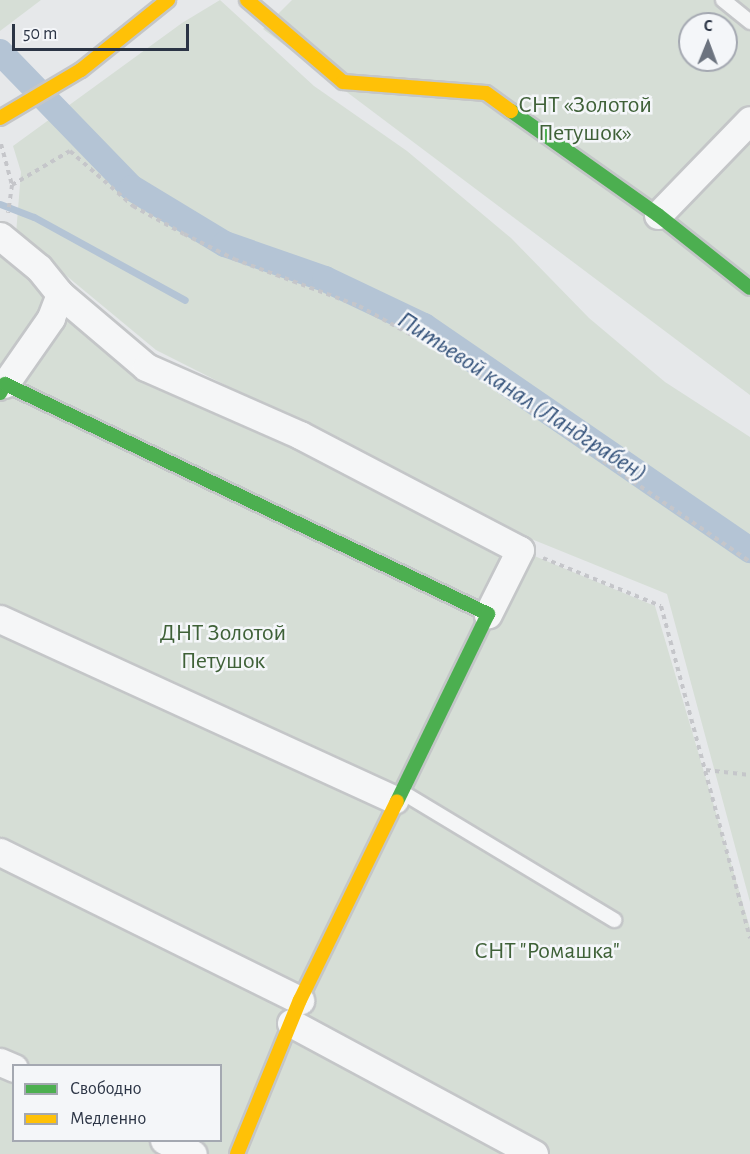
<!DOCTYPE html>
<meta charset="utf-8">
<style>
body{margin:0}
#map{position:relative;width:750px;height:1154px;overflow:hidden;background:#e6e8ea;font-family:"Alegreya Sans",sans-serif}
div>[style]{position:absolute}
.green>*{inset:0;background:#d6ded6}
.stream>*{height:7px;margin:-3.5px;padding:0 3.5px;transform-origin:3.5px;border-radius:3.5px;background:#b4c4d5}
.canal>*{height:26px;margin:-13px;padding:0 13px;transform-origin:13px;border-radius:13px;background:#b4c4d5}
.path>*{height:4px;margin-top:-2px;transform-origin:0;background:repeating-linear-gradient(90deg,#c5c6ca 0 4.5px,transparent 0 9px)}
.roads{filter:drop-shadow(2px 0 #c4c6c8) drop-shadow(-2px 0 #c4c6c8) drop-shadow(0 2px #c4c6c8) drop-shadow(0 -2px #c4c6c8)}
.lane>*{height:14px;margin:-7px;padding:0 7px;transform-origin:7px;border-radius:7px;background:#f5f6f7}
.street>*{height:27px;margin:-13.5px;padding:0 13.5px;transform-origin:13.5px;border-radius:13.5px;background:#f5f6f7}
.fast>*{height:14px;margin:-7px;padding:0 7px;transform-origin:7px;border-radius:7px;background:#4caf50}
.slow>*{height:14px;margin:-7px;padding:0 7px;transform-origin:7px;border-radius:7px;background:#ffc107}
span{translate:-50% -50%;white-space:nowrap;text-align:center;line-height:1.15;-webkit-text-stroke:5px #f4f6f9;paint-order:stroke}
.park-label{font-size:24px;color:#3f6138}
.water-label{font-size:26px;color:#34527a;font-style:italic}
.legend{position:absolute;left:12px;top:1064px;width:210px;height:78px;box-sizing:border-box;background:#f4f6f9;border:2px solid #a4a8b1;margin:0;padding:8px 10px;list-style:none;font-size:18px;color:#2b3445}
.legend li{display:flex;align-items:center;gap:12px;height:30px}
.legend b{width:30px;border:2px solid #a4a8b1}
.north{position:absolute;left:678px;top:12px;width:60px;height:60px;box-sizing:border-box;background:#f4f6f9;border:2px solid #a4a8b1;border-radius:50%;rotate:1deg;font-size:16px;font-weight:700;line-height:24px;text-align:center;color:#2b3445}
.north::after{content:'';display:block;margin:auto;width:21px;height:27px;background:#6c737f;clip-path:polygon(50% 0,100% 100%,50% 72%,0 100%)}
.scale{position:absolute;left:12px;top:24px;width:177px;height:27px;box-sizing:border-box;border:3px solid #2b3445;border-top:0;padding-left:8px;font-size:18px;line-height:21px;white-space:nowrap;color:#2b3445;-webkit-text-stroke:4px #f4f6f9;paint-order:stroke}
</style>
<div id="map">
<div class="green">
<i style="clip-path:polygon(0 0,41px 0,0 31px)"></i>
<i style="clip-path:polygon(220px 0,314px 86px,407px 151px,511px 238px,589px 318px,665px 382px,750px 437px,750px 902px,667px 594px,524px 536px,156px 350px,16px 234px,21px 172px,13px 146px,182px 23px)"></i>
<i style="clip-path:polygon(evenodd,292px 0,750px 0,750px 395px,263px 29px,292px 0,690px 24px,726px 24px,726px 60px,690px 60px,690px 24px)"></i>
<i style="clip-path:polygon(evenodd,0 245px,150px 359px,520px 550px,655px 606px,750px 928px,750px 1154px,0 1154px,0 245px,14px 1066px,220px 1066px,220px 1140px,14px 1140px,14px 1066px)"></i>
</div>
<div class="stream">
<i style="left:0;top:204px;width:36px;rotate:21deg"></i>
<i style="left:34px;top:217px;width:172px;rotate:28.8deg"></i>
</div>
<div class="canal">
<i style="left:0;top:52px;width:190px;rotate:45.9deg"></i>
<i style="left:132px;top:188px;width:109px;rotate:31.1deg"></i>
<i style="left:225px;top:244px;width:106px;rotate:19.3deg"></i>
<i style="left:325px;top:279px;width:110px;rotate:25.4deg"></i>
<i style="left:424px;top:326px;width:396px;rotate:34.5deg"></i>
</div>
<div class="path">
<i style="left:1px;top:144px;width:42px;rotate:75deg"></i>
<i style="left:12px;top:185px;width:28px;rotate:98deg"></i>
<i style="left:12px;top:185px;width:67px;rotate:-30.4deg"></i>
<i style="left:70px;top:151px;width:84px;rotate:41.1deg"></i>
<i style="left:133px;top:206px;width:58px;rotate:28.8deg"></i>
<i style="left:184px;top:234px;width:56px;rotate:26.6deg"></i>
<i style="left:234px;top:259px;width:134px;rotate:20.6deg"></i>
<i style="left:359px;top:306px;width:110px;rotate:28.9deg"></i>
<i style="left:455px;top:359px;width:358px;rotate:34.5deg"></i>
<i style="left:543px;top:558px;width:127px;rotate:22.1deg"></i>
<i style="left:661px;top:606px;width:344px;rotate:75deg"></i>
<i style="left:706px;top:770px;width:44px;rotate:6.5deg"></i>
</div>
<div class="roads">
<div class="lane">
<i style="left:723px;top:0;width:35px;rotate:39deg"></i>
<i style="left:402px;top:792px;width:248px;rotate:31.1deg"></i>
</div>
<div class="street">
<i style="left:658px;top:215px;width:132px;rotate:-45.9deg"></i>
<i style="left:0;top:236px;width:50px;rotate:39.4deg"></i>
<i style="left:39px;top:268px;width:33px;rotate:51deg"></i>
<i style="left:60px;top:294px;width:26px;rotate:111deg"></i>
<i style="left:51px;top:318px;width:80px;rotate:124.9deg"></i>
<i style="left:60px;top:294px;width:113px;rotate:40.3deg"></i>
<i style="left:146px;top:367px;width:168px;rotate:23.8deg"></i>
<i style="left:300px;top:435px;width:248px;rotate:27.6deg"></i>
<i style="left:520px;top:550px;width:72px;rotate:116.6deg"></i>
<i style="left:0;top:619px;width:434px;rotate:24.6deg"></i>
<i style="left:0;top:852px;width:335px;rotate:26.3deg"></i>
<i style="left:291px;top:1023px;width:276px;rotate:28.3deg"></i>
<i style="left:0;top:1062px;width:15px;rotate:23deg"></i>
<i style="left:164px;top:1140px;width:32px;rotate:26deg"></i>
</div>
<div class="fast">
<i style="left:511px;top:111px;width:180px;rotate:35.3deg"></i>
<i style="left:658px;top:215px;width:117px;rotate:38.4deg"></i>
<i style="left:0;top:393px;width:10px;rotate:-61deg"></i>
<i style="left:5px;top:384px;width:535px;rotate:25.46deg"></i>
<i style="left:488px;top:614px;width:208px;rotate:115.9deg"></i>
</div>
<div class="slow">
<i style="left:247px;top:0;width:126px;rotate:40.5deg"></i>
<i style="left:343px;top:82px;width:143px;rotate:4.4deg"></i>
<i style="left:486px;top:93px;width:31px;rotate:36deg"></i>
<i style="left:0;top:118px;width:94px;rotate:-30.7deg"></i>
<i style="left:81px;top:70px;width:112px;rotate:-38.8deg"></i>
<i style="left:237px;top:1154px;width:166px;rotate:-67.8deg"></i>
<i style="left:300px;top:1000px;width:221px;rotate:-64deg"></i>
</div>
</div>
<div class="park-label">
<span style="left:585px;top:120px">СНТ «Золотой<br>Петушок»</span>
<span style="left:223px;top:648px">ДНТ Золотой<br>Петушок</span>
<span style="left:547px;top:952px">СНТ "Ромашка"</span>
</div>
<div class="water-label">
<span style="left:522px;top:397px;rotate:33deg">Питьевой канал (Ландграбен)</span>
</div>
<ul class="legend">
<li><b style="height:8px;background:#4caf50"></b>Свободно</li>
<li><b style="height:8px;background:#ffc107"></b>Медленно</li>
</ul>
<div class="north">С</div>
<div class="scale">50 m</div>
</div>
